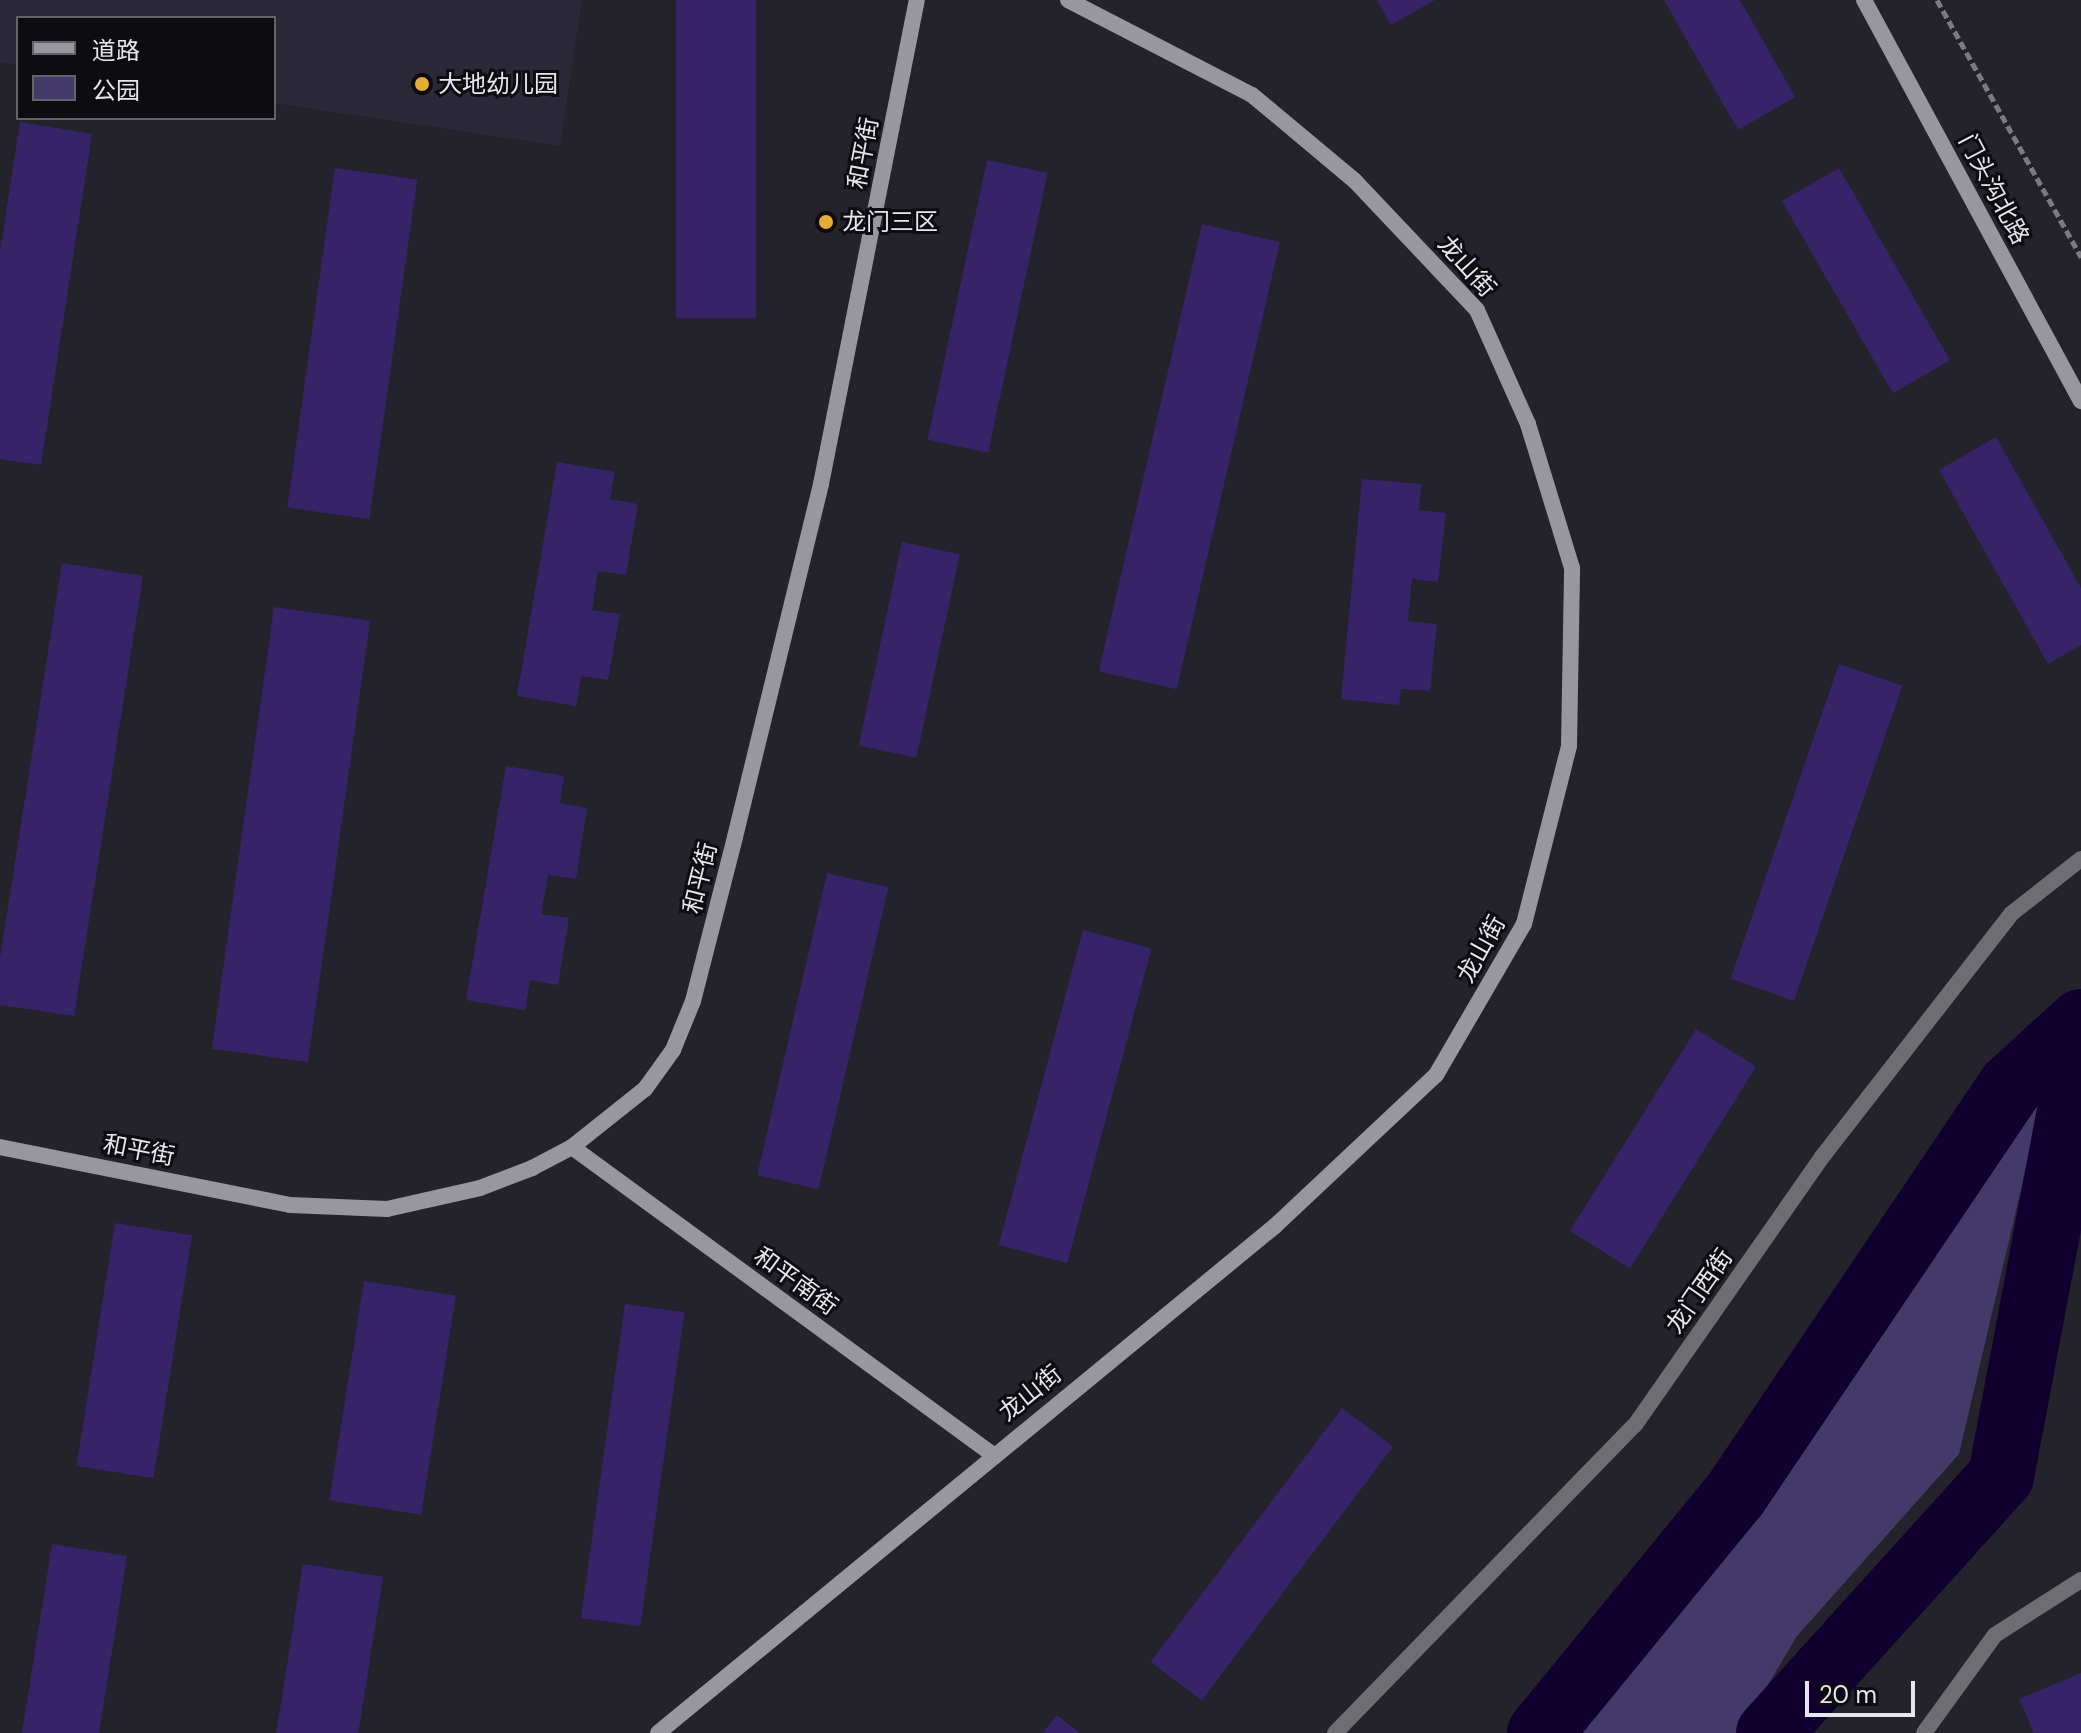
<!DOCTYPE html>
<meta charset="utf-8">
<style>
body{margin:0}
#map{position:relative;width:2081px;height:1733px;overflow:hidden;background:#24222b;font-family:"DM Sans","Noto Sans SC",sans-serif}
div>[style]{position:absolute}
.built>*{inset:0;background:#2b2837}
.green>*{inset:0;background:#443a6a}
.river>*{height:66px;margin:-33px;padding:0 33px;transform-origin:33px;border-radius:33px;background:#11002f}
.building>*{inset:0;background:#372468;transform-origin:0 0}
.path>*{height:5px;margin-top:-2.5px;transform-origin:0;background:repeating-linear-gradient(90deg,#7b7982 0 8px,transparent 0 12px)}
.street>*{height:16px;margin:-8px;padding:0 8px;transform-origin:8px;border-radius:8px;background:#6e6d72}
.secondary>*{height:16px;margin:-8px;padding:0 8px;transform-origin:8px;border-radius:8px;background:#98979f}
.dots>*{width:22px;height:22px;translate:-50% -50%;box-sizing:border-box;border:4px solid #0d0c10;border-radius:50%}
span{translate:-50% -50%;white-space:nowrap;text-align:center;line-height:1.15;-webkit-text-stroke:6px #0d0c10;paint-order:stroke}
.poi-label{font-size:24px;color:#e7e6ed}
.left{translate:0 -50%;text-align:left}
.street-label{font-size:24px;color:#e7e6ed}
.legend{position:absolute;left:16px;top:16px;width:260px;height:104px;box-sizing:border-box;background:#0d0c10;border:2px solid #646368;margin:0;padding:10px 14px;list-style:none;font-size:24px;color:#e7e6ed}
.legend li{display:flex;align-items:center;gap:16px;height:40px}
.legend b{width:40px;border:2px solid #646368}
.scale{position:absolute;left:1805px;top:1681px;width:110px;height:36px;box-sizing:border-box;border:4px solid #e7e6ed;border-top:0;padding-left:10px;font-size:24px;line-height:28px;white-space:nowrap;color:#e7e6ed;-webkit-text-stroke:6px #0d0c10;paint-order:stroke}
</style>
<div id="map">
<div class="built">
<i style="clip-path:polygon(0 0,582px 0,560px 146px,274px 103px,274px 18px,18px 18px,18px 65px,0 62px)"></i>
</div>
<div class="green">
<i style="clip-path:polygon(2046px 1083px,1959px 1454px,1797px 1636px,1739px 1733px,1567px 1733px,1784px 1471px)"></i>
</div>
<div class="river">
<i style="left:1540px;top:1733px;width:308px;rotate:-50.7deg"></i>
<i style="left:1735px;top:1495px;width:493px;rotate:-56deg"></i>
<i style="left:2011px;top:1086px;width:95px;rotate:-42.4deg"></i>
<i style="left:1769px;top:1733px;width:346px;rotate:-47.9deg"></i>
<i style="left:2001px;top:1476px;width:432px;rotate:-79.3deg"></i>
</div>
<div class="building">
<i style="left:676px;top:0;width:80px;height:318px"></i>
<i style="clip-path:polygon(1377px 0,1435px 0,1391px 25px)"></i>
<i style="clip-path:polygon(1664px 0,1740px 0,1795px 97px,1738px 130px)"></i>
<i style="clip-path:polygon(20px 122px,92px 134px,41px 465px,0 459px,0 252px)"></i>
<i style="left:987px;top:160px;width:62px;height:286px;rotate:12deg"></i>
<i style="left:335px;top:168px;width:83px;height:343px;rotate:8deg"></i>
<i style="left:1839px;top:168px;width:222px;height:66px;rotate:60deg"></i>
<i style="left:1202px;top:224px;width:80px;height:459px;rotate:13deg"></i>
<i style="clip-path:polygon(1996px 437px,2081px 588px,2081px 645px,2048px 664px,1939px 470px)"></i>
<i style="clip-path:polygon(557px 462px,615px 472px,610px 499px,638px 504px,626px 575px,598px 571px,592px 610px,620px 614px,608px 680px,581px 676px,576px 706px,517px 696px)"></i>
<i style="clip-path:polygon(1362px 479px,1421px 484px,1419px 510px,1446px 513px,1438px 582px,1412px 579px,1408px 621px,1437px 624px,1430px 691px,1401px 689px,1399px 705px,1341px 699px)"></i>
<i style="left:902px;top:542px;width:59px;height:208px;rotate:12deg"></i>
<i style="clip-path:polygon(62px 563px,143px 576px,74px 1016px,0 1005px,0 958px)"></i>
<i style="left:274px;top:607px;width:97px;height:446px;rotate:8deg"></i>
<i style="left:1839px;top:664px;width:67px;height:333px;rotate:19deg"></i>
<i style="clip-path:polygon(506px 766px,564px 776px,560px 803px,587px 808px,576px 879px,548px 875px,541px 914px,569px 918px,558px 985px,530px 980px,525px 1010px,466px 1000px)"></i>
<i style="left:827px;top:873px;width:63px;height:310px;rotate:13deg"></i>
<i style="left:1083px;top:930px;width:71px;height:326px;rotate:15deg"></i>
<i style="left:1696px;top:1029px;width:71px;height:238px;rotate:32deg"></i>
<i style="left:115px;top:1223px;width:78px;height:246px;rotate:9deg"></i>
<i style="left:364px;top:1281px;width:93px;height:222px;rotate:9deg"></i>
<i style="left:625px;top:1304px;width:60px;height:317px;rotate:8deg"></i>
<i style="left:1342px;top:1408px;width:64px;height:318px;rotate:37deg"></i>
<i style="left:52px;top:1544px;width:76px;height:191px;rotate:9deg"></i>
<i style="left:303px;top:1564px;width:81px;height:171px;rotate:9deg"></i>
<i style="clip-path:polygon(2081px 1673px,2081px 1733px,2034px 1733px,2019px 1699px)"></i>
<i style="clip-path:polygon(1057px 1715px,1080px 1733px,1043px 1733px)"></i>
</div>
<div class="path">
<i style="left:1937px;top:0;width:295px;rotate:60.7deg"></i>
</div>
<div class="street">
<i style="left:1335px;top:1733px;width:430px;rotate:-45.8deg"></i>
<i style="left:1635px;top:1425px;width:327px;rotate:-55.1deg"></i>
<i style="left:1822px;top:1157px;width:308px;rotate:-52.1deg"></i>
<i style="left:2011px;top:914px;width:89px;rotate:-38.2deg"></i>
<i style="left:1924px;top:1733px;width:121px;rotate:-54.1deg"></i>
<i style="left:1995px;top:1635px;width:102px;rotate:-32.6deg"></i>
</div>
<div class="secondary">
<i style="left:1864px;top:0;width:456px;rotate:61.6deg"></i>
<i style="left:0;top:1147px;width:296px;rotate:11.3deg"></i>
<i style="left:290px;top:1205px;width:97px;rotate:2.4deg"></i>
<i style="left:387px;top:1209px;width:95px;rotate:-12.7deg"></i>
<i style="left:480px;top:1188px;width:56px;rotate:-21deg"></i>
<i style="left:532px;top:1168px;width:45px;rotate:-27.7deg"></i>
<i style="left:572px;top:1147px;width:93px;rotate:-38.5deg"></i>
<i style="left:645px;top:1089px;width:48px;rotate:-54.3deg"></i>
<i style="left:673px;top:1050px;width:53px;rotate:-67.8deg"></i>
<i style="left:693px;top:1001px;width:169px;rotate:-75.6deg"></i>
<i style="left:735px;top:837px;width:363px;rotate:-76.3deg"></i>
<i style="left:821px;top:484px;width:493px;rotate:-78.8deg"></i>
<i style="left:572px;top:1147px;width:520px;rotate:36.17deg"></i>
<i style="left:658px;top:1733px;width:799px;rotate:-39.41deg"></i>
<i style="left:1275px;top:1226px;width:221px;rotate:-43.2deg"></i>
<i style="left:1436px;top:1075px;width:175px;rotate:-59.8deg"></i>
<i style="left:1524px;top:924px;width:184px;rotate:-75.8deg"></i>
<i style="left:1569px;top:746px;width:178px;rotate:-89deg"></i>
<i style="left:1572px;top:568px;width:151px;rotate:-107deg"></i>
<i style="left:1528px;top:424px;width:125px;rotate:-114.1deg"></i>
<i style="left:1477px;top:310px;width:178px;rotate:-133.4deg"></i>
<i style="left:1355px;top:181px;width:134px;rotate:-140.1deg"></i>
<i style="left:1252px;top:95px;width:207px;rotate:-152.7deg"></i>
</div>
<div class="dots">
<i style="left:422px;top:84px;background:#e5ad35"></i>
<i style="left:826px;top:222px;background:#e5ad35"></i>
</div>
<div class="poi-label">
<span class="left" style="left:438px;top:84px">大地幼儿园</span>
<span class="left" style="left:842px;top:222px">龙门三区</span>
</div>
<div class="street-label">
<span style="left:863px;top:153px;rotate:-79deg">和平街</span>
<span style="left:1994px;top:189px;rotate:62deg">门头沟北路</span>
<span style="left:1467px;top:266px;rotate:48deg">龙山街</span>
<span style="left:700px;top:878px;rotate:-76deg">和平街</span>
<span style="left:1481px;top:949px;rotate:-61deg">龙山街</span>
<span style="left:139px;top:1150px;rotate:11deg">和平街</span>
<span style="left:796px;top:1281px;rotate:36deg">和平南街</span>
<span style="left:1699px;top:1291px;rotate:-55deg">龙门西街</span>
<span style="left:1030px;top:1393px;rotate:-39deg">龙山街</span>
</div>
<ul class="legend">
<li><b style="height:10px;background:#98979f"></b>道路</li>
<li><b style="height:22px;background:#443a6a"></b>公园</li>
</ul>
<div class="scale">20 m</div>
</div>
